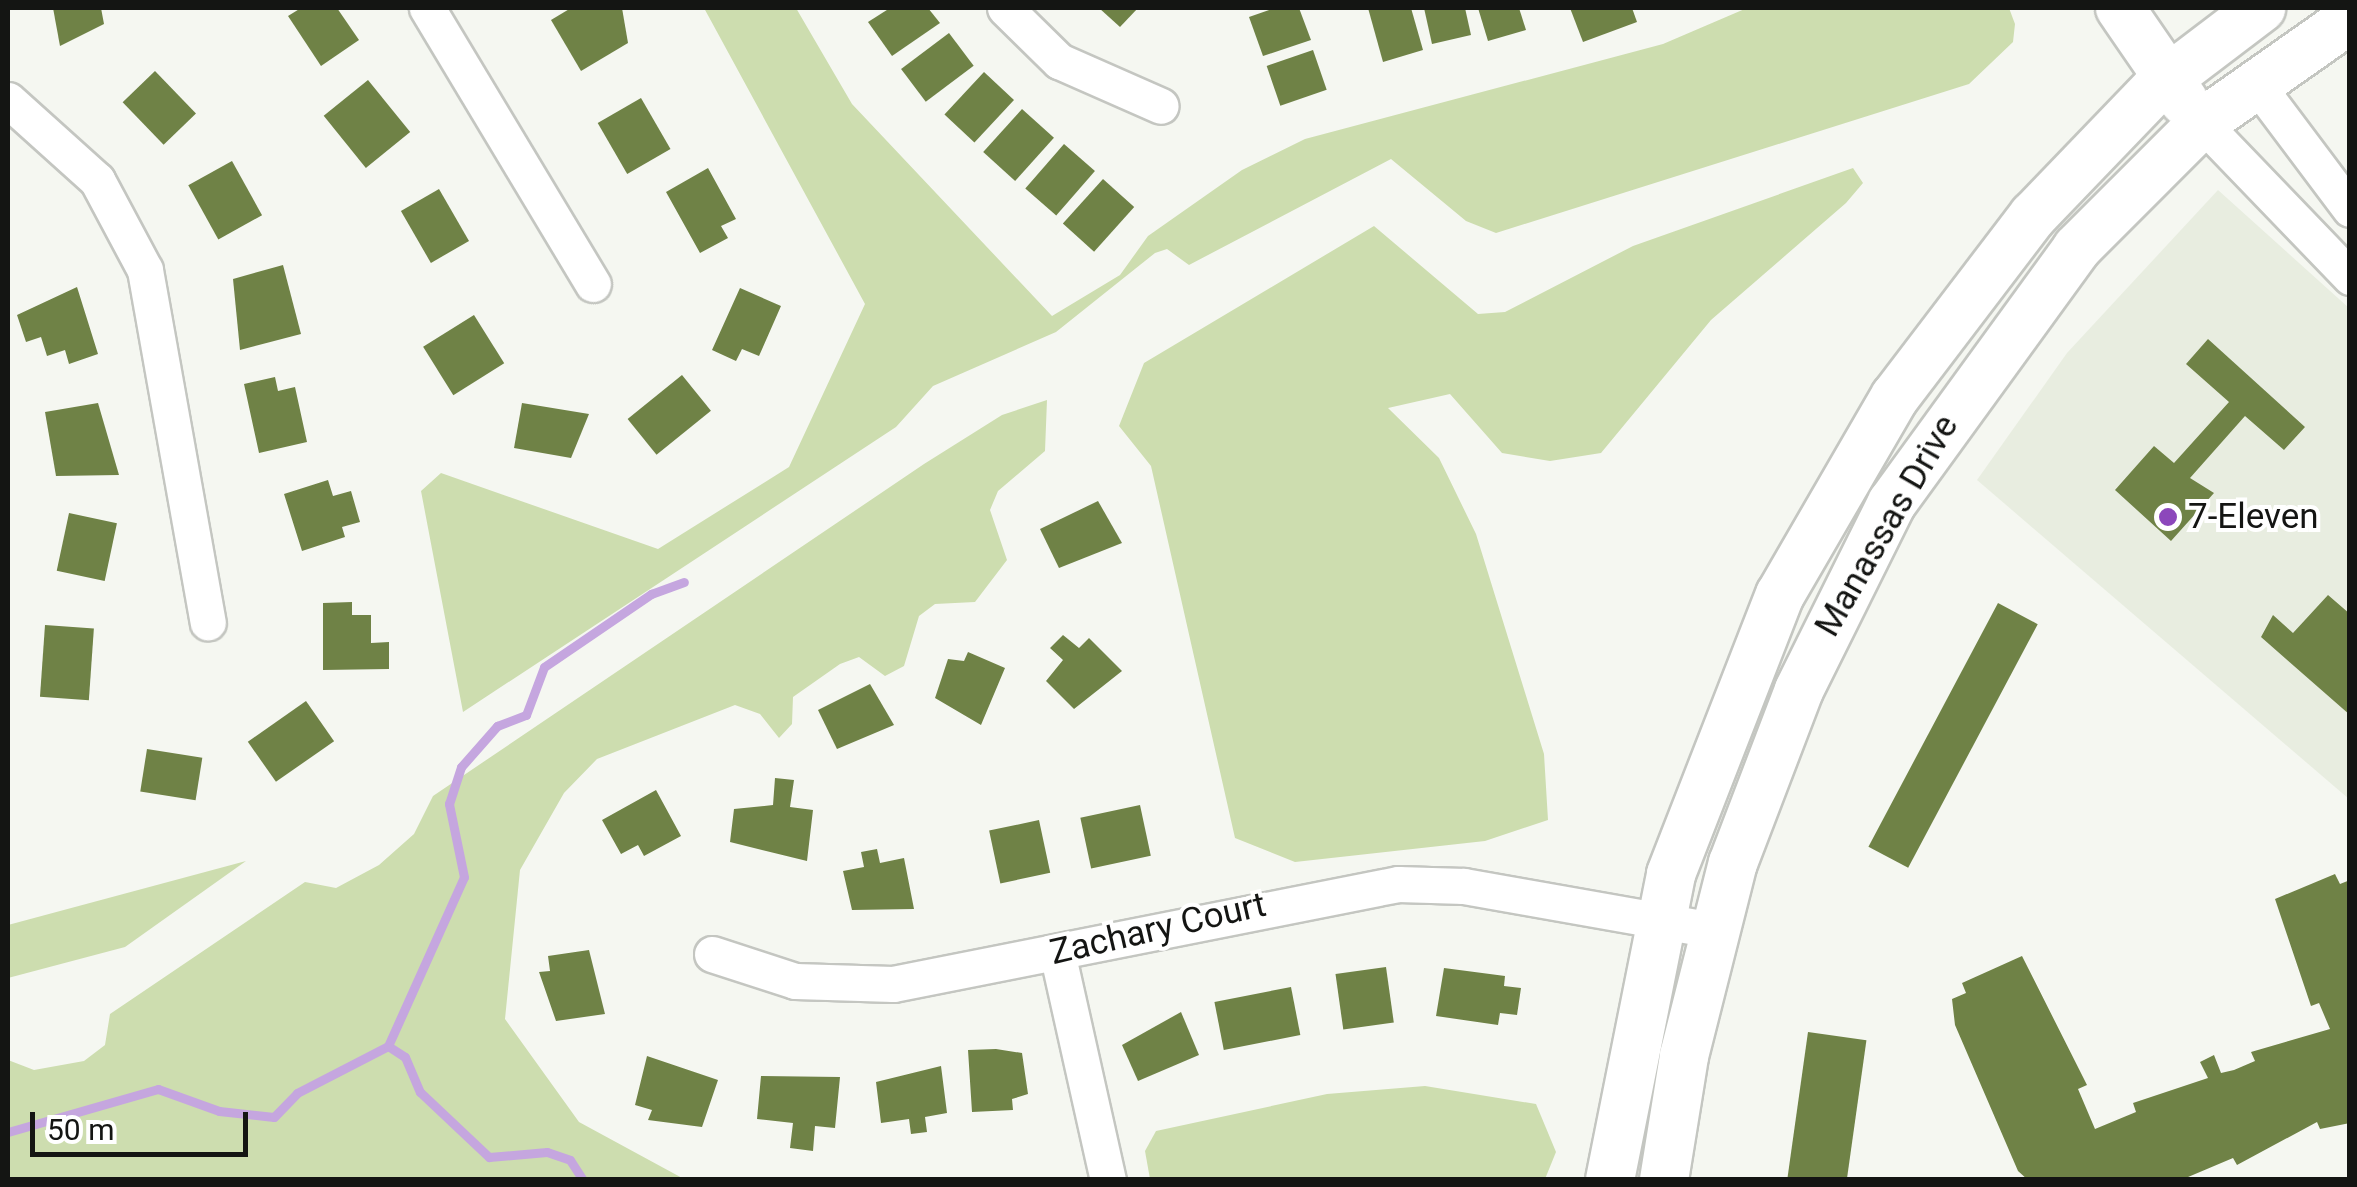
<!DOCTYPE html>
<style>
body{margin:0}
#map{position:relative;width:2357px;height:1187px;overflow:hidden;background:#f5f7f1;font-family:Roboto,sans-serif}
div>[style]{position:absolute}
.built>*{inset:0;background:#e8ede0}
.green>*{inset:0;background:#cdddaf}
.stream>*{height:9px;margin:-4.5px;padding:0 4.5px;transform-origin:4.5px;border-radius:4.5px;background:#c5a6df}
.building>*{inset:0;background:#6f8246;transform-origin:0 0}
.roads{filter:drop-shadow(2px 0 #c4c6c1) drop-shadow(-2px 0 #c4c6c1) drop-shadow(0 2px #c4c6c1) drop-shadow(0 -2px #c4c6c1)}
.street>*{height:35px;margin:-17.5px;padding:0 17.5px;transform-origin:17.5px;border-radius:17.5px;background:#fff}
.secondary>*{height:48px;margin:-24px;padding:0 24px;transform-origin:24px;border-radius:24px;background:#fff}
.dots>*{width:28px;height:28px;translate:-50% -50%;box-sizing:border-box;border:5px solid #fff;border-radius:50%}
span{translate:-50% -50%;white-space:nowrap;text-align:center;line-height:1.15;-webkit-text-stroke:8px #fff;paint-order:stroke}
.poi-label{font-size:35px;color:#141513}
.left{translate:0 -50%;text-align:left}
.street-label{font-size:35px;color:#141513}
.frame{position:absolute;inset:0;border:10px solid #141513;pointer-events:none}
.scale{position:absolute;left:30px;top:1112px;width:218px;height:45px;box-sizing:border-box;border:5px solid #141513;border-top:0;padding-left:12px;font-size:30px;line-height:35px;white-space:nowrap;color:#141513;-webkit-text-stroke:8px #fff;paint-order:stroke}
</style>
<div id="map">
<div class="built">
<i style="clip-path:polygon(2218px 190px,2349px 308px,2349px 799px,1977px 480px,2067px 353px)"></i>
</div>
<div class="green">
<i style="clip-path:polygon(704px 8px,796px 8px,852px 104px,1052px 316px,1120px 275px,1148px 236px,1242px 170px,1305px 139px,1663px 44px,1747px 8px,2009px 8px,2015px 24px,2013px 42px,1969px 84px,1496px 233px,1466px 221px,1391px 159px,1189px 265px,1167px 249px,1155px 253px,1056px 332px,933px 386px,896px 427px,463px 712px,421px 491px,441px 473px,658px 549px,789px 467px,865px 304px)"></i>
<i style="clip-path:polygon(1853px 168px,1863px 183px,1846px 203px,1711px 320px,1601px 453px,1550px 461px,1502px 453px,1450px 394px,1388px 408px,1439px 458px,1476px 534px,1544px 754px,1548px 820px,1485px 841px,1295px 862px,1235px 838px,1151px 466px,1119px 426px,1144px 363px,1374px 226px,1478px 314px,1505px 312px,1633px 246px)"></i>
<i style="clip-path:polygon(1047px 400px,1045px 451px,998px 491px,990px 510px,1007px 560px,975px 602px,935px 604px,919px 616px,904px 666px,885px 676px,859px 657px,840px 664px,793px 697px,792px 724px,779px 738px,760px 714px,735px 705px,597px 759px,564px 793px,520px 870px,505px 1019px,579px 1122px,684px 1179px,8px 1179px,8px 1060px,34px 1070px,84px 1061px,105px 1045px,110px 1014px,305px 882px,336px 888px,379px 865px,414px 834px,433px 796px,924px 464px,1002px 415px)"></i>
<i style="clip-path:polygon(246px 861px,125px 947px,8px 978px,8px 925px)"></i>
<i style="clip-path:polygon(1425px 1086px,1536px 1104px,1556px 1152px,1545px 1179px,1150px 1179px,1145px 1151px,1156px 1131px,1327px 1094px)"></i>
</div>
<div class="stream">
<i style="left:388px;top:1046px;width:20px;rotate:33deg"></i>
<i style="left:405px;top:1057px;width:38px;rotate:67deg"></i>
<i style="left:420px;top:1092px;width:95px;rotate:43.3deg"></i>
<i style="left:489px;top:1157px;width:58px;rotate:-4.9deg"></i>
<i style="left:547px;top:1152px;width:24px;rotate:19deg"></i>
<i style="left:570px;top:1160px;width:24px;rotate:57deg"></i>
<i style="left:8px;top:1132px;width:156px;rotate:-16deg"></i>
<i style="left:158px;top:1089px;width:65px;rotate:19.8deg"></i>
<i style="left:219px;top:1111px;width:55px;rotate:6.2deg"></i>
<i style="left:274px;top:1117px;width:33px;rotate:-46deg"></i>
<i style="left:297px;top:1093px;width:102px;rotate:-27.3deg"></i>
<i style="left:388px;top:1046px;width:185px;rotate:-65.8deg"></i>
<i style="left:464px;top:877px;width:75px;rotate:-101.6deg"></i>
<i style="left:449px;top:804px;width:39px;rotate:-72deg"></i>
<i style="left:461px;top:767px;width:55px;rotate:-48.7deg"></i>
<i style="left:497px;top:726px;width:31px;rotate:-21deg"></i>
<i style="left:526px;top:715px;width:51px;rotate:-69.4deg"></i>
<i style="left:544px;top:667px;width:130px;rotate:-34.3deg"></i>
<i style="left:651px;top:594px;width:35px;rotate:-20deg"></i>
</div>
<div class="building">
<i style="clip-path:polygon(53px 8px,101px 8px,104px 24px,60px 46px)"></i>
<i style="clip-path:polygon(301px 8px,337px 8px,359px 40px,321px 66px,288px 16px)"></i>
<i style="clip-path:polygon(571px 8px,622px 8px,628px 43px,581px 71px,551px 20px)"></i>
<i style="clip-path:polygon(890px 8px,928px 8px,940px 23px,892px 56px,868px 22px)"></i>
<i style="clip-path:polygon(1099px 8px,1138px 8px,1120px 27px)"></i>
<i style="clip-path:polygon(1275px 8px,1299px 8px,1311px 40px,1263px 56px,1249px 17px)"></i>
<i style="clip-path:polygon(1368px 8px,1411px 8px,1423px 50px,1383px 62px)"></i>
<i style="clip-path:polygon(1424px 8px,1465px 8px,1471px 35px,1432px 44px)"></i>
<i style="clip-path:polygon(1478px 8px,1519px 8px,1526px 30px,1488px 41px)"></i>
<i style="clip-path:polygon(1570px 8px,1632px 8px,1637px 22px,1583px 42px)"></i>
<i style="left:949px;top:33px;width:41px;height:60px;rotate:53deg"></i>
<i style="left:1313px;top:50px;width:42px;height:49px;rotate:71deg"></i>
<i style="left:155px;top:71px;width:59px;height:45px;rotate:46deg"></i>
<i style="left:984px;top:72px;width:41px;height:58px;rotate:43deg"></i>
<i style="left:368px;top:80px;width:67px;height:57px;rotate:51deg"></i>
<i style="left:641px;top:98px;width:59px;height:50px;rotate:60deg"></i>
<i style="left:1022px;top:109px;width:43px;height:58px;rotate:42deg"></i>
<i style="left:1064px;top:144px;width:41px;height:59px;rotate:41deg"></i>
<i style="left:232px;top:161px;width:62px;height:50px;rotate:61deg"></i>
<i style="clip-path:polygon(708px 168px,736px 219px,721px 226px,728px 238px,700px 253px,666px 192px)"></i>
<i style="left:1103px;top:179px;width:42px;height:60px;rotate:42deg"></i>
<i style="left:439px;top:189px;width:60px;height:44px;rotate:60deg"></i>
<i style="clip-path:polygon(283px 265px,301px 334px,240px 350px,233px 279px)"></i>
<i style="clip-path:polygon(77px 287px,98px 354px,69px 364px,65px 350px,47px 356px,41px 337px,26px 342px,17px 315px)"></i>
<i style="clip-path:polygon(740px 288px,781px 306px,759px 356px,742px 349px,736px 361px,712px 350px)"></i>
<i style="left:474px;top:315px;width:57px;height:60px;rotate:58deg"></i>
<i style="clip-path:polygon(2208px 339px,2305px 427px,2284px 450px,2245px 416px,2190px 478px,2214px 493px,2171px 541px,2115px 490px,2154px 446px,2174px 463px,2229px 402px,2186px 364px)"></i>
<i style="left:682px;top:375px;width:46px;height:70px;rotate:51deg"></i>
<i style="clip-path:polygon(275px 377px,278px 391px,295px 387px,307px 442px,259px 453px,244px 384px)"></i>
<i style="clip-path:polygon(98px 403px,119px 475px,56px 476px,45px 412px)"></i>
<i style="clip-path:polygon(522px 403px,589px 414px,571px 458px,514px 448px)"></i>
<i style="clip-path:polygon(328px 480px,333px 496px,351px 491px,360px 522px,342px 527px,345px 537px,302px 551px,284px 494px)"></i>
<i style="clip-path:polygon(1098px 501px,1122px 543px,1059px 568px,1040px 529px)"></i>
<i style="left:69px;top:513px;width:49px;height:59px;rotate:12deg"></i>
<i style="clip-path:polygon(2328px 595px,2350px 614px,2350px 715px,2261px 637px,2273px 615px,2293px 633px)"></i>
<i style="clip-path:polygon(352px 602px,352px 615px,371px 615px,371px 643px,389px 642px,389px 669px,323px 670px,323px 603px)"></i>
<i style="left:1998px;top:603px;width:45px;height:276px;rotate:28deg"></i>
<i style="left:45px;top:625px;width:49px;height:72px;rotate:4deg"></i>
<i style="clip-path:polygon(1063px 635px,1079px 648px,1089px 638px,1122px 671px,1074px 709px,1046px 681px,1063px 660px,1050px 648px)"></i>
<i style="clip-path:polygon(968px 652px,1005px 668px,981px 725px,935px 698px,948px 659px,964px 661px)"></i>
<i style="clip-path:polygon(870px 684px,894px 725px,837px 749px,818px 710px)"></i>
<i style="left:306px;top:701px;width:49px;height:71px;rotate:55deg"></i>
<i style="left:147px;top:749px;width:56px;height:43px;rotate:9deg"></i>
<i style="clip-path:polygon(775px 778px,794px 780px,790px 807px,813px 810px,807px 861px,730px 842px,734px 809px,773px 805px)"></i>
<i style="clip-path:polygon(656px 790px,681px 836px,644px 856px,638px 845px,621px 854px,602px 820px)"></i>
<i style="left:1140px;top:805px;width:52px;height:61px;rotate:78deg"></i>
<i style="left:1039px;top:820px;width:54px;height:51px;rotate:78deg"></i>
<i style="clip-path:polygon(877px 849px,880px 863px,904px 858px,914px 909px,852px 910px,843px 871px,864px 867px,861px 852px)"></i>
<i style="clip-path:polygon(2335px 874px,2340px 884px,2350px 880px,2350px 1123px,2320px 1129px,2317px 1122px,2237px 1165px,2233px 1158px,2181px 1180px,2028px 1180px,2018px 1171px,1955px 1025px,1952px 999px,1966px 993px,1962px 983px,2022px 956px,2087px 1085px,2078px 1089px,2095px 1129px,2136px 1112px,2133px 1103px,2208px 1078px,2200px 1062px,2214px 1055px,2221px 1073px,2234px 1070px,2255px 1061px,2251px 1052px,2330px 1029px,2319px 1003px,2311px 1006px,2275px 899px)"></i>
<i style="clip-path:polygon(589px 950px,605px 1014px,556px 1021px,539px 972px,550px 971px,548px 956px)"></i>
<i style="left:1386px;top:967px;width:56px;height:51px;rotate:82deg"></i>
<i style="clip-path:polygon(1444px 968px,1505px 976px,1504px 986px,1521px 988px,1517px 1015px,1500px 1013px,1498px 1025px,1436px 1016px)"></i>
<i style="left:1291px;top:987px;width:49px;height:78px;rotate:79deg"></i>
<i style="clip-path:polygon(1181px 1012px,1199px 1055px,1138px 1081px,1122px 1045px)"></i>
<i style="left:1808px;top:1032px;width:59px;height:150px;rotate:8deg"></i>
<i style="clip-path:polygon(996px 1049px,1022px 1053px,1028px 1094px,1012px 1099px,1013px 1110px,972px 1112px,968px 1050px)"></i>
<i style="clip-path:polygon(647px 1056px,718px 1080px,702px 1127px,648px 1120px,652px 1110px,635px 1105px)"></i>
<i style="clip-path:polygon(941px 1066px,947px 1113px,925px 1117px,927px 1132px,911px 1134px,909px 1119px,881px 1123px,876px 1082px)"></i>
<i style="clip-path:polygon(761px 1076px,840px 1077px,835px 1128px,815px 1126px,813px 1151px,790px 1148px,793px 1123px,757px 1119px)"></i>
</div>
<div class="roads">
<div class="street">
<i style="left:427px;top:8px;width:322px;rotate:59deg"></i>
<i style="left:1005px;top:8px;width:76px;rotate:44.5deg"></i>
<i style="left:1059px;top:61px;width:111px;rotate:23.8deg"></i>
<i style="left:2254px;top:81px;width:160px;rotate:53.1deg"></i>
<i style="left:8px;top:100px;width:120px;rotate:42deg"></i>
<i style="left:97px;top:180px;width:102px;rotate:61.9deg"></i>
<i style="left:145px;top:270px;width:358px;rotate:79.9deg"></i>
<i style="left:2202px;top:123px;width:214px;rotate:46.1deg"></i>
<i style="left:1057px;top:952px;width:234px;rotate:77.4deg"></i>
<i style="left:712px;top:954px;width:87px;rotate:18deg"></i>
<i style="left:795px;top:981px;width:98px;rotate:1.8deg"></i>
<i style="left:893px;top:984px;width:515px;rotate:-11.2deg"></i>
<i style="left:1398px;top:884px;width:66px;rotate:1.7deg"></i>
<i style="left:1464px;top:886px;width:254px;rotate:10deg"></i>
</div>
<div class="secondary">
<i style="left:2120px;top:8px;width:113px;rotate:55.5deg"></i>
<i style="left:1610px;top:1180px;width:312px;rotate:-78.7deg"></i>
<i style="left:1671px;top:874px;width:300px;rotate:-68.7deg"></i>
<i style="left:1780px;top:595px;width:229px;rotate:-59.9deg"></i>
<i style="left:1895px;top:397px;width:228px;rotate:-52.7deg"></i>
<i style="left:2033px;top:216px;width:179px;rotate:-46.1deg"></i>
<i style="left:2157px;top:87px;width:131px;rotate:-37.2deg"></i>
<i style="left:1664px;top:1180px;width:126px;rotate:-80.8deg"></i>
<i style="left:1684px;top:1056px;width:199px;rotate:-75.8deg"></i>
<i style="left:1733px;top:863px;width:185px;rotate:-69.1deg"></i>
<i style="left:1799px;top:690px;width:209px;rotate:-63.6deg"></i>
<i style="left:1892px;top:503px;width:315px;rotate:-54deg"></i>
<i style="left:2077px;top:248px;width:177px;rotate:-45deg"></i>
<i style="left:2202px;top:123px;width:181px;rotate:-35.1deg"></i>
</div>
</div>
<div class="dots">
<i style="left:2168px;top:517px;background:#8c47bb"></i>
</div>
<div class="poi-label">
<span class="left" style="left:2188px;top:517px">7-Eleven</span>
</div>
<div class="street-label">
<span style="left:1887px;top:526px;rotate:-60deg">Manassas Drive</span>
<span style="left:1158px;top:929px;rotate:-13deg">Zachary Court</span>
</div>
<div class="frame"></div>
<div class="scale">50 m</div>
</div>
